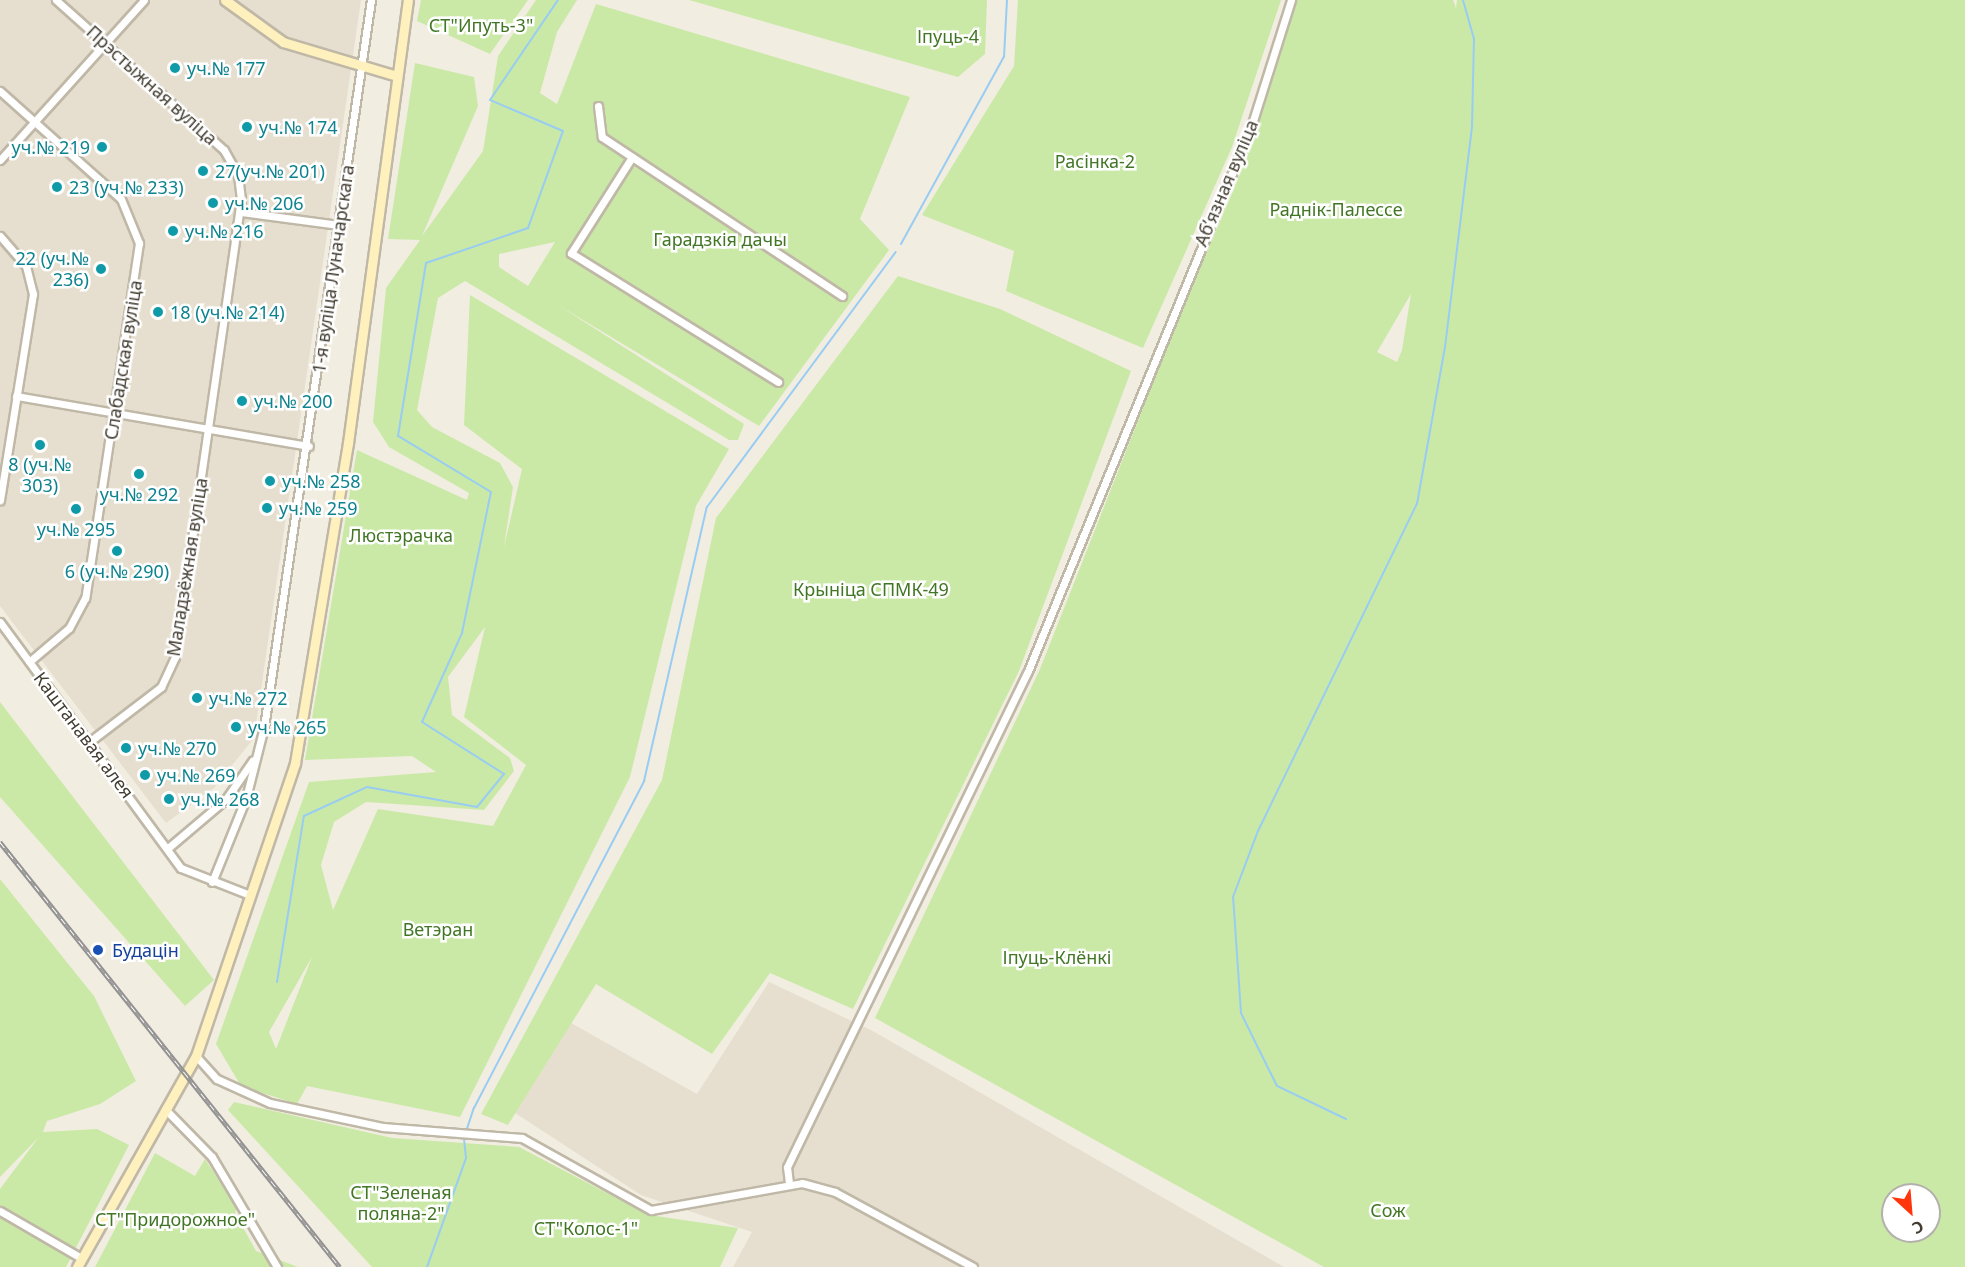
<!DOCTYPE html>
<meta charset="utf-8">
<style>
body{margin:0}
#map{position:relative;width:1965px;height:1267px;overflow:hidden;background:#f2ede1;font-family:"Noto Sans",sans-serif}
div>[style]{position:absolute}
.residential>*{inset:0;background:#e6dfcf}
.green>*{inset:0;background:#cae9a7}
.stream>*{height:2px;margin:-1px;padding:0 1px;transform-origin:1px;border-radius:1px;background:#99ccf3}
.roads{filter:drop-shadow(2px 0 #c0b8a7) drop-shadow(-2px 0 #c0b8a7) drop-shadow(0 2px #c0b8a7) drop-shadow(0 -2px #c0b8a7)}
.street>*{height:7px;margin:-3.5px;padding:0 3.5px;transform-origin:3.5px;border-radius:3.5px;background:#fff}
.secondary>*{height:9px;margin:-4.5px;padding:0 4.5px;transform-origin:4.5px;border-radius:4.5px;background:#fff1be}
.rail>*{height:4.5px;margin-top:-2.25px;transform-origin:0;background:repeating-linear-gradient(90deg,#fff 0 7px,#929292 0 14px);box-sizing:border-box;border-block:2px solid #929292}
.dots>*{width:16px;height:16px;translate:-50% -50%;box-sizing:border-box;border:3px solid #fff;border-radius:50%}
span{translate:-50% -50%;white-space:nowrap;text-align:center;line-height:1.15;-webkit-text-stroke:5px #fff;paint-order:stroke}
.park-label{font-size:18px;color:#417624}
.culture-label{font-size:18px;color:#0d838f}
.left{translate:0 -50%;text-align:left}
.right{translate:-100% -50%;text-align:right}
.street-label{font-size:18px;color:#433d32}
.transit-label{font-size:18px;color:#164399}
.north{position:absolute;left:1881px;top:1183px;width:60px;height:60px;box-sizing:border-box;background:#fff;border:2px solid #b4b1ad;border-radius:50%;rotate:154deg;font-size:16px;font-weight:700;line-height:24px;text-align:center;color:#433d32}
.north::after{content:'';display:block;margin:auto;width:21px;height:27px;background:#ff350b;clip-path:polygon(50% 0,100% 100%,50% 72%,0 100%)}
</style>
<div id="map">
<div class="residential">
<i style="clip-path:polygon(0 0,361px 0,254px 738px,214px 788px,166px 823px,0 606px)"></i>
<i style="clip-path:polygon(769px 982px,871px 1030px,1284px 1267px,733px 1267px,752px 1232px,641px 1195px,515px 1113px,571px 1023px,697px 1094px)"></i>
</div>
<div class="green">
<i style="clip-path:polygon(421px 0,528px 0,490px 54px,417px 21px)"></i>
<i style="clip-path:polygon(evenodd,536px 0,577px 0,557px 32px,540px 93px,557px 104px,596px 4px,910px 97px,860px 219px,889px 250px,759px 426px,558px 305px,744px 424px,738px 440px,729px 440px,465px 281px,438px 298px,417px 410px,432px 427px,500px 463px,513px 487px,504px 547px,522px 469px,464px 425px,470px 295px,729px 449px,696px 506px,630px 777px,460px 1117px,307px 1086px,297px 1104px,241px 1086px,216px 1044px,309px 782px,436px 772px,412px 756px,305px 760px,357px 450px,467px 500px,469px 493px,389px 447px,373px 422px,386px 288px,420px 240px,388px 239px,415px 63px,474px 77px,478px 106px,422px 236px,483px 151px,498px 56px,536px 0,555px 242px,528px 286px,499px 267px,499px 254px,555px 242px,536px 0,485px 627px,464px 717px,526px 765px,493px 826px,378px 809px,333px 910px,321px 865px,334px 822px,366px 802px,484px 810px,514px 771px,510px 758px,452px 715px,448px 677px,485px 627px,536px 0,312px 957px,276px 1049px,269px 1032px,312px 957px)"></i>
<i style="clip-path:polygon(689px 0,987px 0,985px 54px,958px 77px)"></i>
<i style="clip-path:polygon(1018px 0,1281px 0,1232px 147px,1143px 348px,1006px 291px,1014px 251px,922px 215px,1014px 66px)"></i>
<i style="clip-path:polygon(evenodd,1296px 0,1453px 0,1456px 8px,1457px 0,1965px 0,1965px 1267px,1324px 1267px,875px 1018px,1040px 669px,1229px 190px,1296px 0,1411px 294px,1402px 350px,1397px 362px,1377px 352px,1411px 294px,1296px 0,1893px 1195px,1929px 1195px,1929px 1231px,1893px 1231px,1893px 1195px)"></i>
<i style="clip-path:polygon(898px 276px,1000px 309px,1131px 371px,1019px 671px,853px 1009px,770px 973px,712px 1054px,596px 984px,508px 1125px,481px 1114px,662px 780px,716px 518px)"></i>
<i style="clip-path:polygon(0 702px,214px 980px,185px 1006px,0 797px)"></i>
<i style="clip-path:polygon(0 879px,94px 996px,136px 1081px,100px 1104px,47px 1121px,43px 1132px,97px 1129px,129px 1145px,66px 1267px,0 1267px,0 1189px,38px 1138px,0 1177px)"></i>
<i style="clip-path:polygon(234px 1102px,392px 1138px,519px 1147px,649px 1215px,738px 1228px,720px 1267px,372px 1267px,228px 1110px)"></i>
<i style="clip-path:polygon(155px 1153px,195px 1176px,205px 1159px,237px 1208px,235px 1213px,256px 1251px,298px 1267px,95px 1267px)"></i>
</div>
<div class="stream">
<i style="left:901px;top:244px;width:213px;rotate:-61.2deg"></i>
<i style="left:1004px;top:57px;width:57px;rotate:-87deg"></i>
<i style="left:277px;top:982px;width:168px;rotate:-80.8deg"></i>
<i style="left:304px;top:816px;width:69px;rotate:-24.7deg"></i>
<i style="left:367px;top:787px;width:112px;rotate:10.3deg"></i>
<i style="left:477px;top:807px;width:43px;rotate:-50.7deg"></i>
<i style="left:504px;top:774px;width:97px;rotate:-147.6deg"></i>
<i style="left:422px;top:722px;width:98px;rotate:-65.8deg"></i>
<i style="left:462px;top:633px;width:144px;rotate:-78.4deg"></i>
<i style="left:491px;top:492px;width:109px;rotate:-148.9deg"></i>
<i style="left:398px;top:436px;width:175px;rotate:-80.8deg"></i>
<i style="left:426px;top:263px;width:108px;rotate:-18.9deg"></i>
<i style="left:528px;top:228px;width:103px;rotate:-70.2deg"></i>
<i style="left:563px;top:131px;width:79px;rotate:-157deg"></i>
<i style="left:490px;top:100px;width:121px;rotate:-55.8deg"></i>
<i style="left:1346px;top:1119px;width:76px;rotate:-154.4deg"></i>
<i style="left:1277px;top:1086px;width:81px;rotate:-116.3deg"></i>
<i style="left:1241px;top:1013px;width:116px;rotate:-93.9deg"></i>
<i style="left:1233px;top:897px;width:71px;rotate:-69.3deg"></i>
<i style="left:1258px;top:831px;width:364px;rotate:-64.1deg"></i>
<i style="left:1417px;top:504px;width:159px;rotate:-79.9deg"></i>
<i style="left:1445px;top:347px;width:223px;rotate:-83deg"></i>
<i style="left:1472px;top:126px;width:87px;rotate:-88.7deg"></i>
<i style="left:1474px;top:39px;width:41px;rotate:-105.8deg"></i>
<i style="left:427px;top:1267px;width:116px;rotate:-70.3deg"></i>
<i style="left:466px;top:1158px;width:20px;rotate:-96deg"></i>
<i style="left:464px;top:1138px;width:32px;rotate:-72deg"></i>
<i style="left:474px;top:1108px;width:369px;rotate:-62.5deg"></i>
<i style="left:644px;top:781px;width:281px;rotate:-77.1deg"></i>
<i style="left:707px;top:507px;width:317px;rotate:-53.5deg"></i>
</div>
<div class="roads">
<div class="street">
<i style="left:56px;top:0;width:225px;rotate:41.8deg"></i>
<i style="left:224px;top:150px;width:29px;rotate:61deg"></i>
<i style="left:238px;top:175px;width:24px;rotate:83deg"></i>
<i style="left:241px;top:199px;width:463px;rotate:98.2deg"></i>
<i style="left:175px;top:657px;width:33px;rotate:115deg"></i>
<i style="left:161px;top:687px;width:91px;rotate:142.6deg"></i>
<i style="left:0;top:91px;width:162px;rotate:41.8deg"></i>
<i style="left:121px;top:199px;width:48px;rotate:67.8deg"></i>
<i style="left:139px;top:243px;width:359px;rotate:98.6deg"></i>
<i style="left:85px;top:598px;width:34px;rotate:118deg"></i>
<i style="left:69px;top:628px;width:52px;rotate:139.6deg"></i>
<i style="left:598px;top:106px;width:31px;rotate:83deg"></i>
<i style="left:602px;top:137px;width:288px;rotate:33.5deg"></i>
<i style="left:632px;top:157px;width:114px;rotate:122.4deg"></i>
<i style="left:571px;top:253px;width:244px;rotate:31.9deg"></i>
<i style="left:0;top:160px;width:215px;rotate:-48deg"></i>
<i style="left:241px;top:212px;width:99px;rotate:7.6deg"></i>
<i style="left:0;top:236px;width:40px;rotate:49deg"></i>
<i style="left:26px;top:266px;width:29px;rotate:76deg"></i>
<i style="left:33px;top:294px;width:209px;rotate:99.1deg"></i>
<i style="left:16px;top:396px;width:297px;rotate:9.7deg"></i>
<i style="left:0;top:622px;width:305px;rotate:53.7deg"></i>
<i style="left:181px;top:868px;width:74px;rotate:21.4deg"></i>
<i style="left:168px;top:848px;width:76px;rotate:-40.2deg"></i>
<i style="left:226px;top:799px;width:47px;rotate:-55.3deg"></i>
<i style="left:212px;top:882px;width:91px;rotate:-68deg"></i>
<i style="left:246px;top:798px;width:73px;rotate:-75.8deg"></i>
<i style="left:264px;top:727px;width:735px;rotate:-81.63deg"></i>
<i style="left:196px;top:1056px;width:31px;rotate:48deg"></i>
<i style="left:217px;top:1079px;width:58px;rotate:24.4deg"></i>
<i style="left:270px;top:1103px;width:116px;rotate:12deg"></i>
<i style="left:383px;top:1127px;width:139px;rotate:4.5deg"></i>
<i style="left:522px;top:1138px;width:148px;rotate:29.2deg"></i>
<i style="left:651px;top:1210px;width:153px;rotate:-10.1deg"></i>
<i style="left:802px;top:1183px;width:34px;rotate:15deg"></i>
<i style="left:835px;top:1192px;width:157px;rotate:28.5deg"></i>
<i style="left:165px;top:1109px;width:67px;rotate:45.6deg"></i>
<i style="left:212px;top:1157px;width:128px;rotate:59.4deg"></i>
<i style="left:789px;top:1183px;width:16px;rotate:-97deg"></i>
<i style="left:787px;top:1167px;width:551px;rotate:-64.09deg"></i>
<i style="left:1028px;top:671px;width:588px;rotate:-67.71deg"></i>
<i style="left:1251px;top:127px;width:133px;rotate:-72.5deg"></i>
<i style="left:0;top:1211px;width:94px;rotate:30.1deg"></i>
</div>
<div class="secondary">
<i style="left:225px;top:0;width:72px;rotate:35.9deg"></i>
<i style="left:283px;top:42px;width:119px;rotate:16.6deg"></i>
<i style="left:77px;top:1267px;width:242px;rotate:-60.6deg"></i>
<i style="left:196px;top:1056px;width:309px;rotate:-71.3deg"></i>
<i style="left:295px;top:763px;width:324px;rotate:-80.6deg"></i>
<i style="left:348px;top:443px;width:447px;rotate:-82.3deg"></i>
</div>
</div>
<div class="rail">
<i style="left:0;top:842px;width:544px;rotate:51.34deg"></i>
</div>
<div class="dots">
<i style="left:175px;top:68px;background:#0f9aa8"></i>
<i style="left:247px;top:127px;background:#0f9aa8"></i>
<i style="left:102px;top:147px;background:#0f9aa8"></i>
<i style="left:203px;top:171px;background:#0f9aa8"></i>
<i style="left:57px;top:187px;background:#0f9aa8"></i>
<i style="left:213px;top:203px;background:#0f9aa8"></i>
<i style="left:173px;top:231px;background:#0f9aa8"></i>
<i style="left:101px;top:269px;background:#0f9aa8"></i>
<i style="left:158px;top:312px;background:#0f9aa8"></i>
<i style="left:242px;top:401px;background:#0f9aa8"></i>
<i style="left:40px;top:445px;background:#0f9aa8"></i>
<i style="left:139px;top:474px;background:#0f9aa8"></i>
<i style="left:270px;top:481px;background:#0f9aa8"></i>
<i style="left:267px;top:508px;background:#0f9aa8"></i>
<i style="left:76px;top:509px;background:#0f9aa8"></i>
<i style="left:117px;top:551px;background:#0f9aa8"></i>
<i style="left:197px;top:698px;background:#0f9aa8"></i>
<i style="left:236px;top:727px;background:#0f9aa8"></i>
<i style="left:126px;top:748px;background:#0f9aa8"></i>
<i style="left:145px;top:775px;background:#0f9aa8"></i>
<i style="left:169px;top:799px;background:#0f9aa8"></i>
<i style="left:98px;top:950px;background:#1a4fb4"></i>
</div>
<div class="park-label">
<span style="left:481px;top:25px">СТ"Ипуть-3"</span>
<span style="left:948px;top:36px">Іпуць-4</span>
<span style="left:1095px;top:161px">Расінка-2</span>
<span style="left:1336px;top:209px">Раднік-Палессе</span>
<span style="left:720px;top:239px">Гарадзкія дачы</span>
<span style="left:401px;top:535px">Люстэрачка</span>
<span style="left:871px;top:589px">Крыніца СПМК-49</span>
<span style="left:438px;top:929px">Ветэран</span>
<span style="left:1057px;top:957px">Іпуць-Клёнкі</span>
<span style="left:401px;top:1203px">СТ"Зеленая<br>поляна-2"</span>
<span style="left:1388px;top:1210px">Сож</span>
<span style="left:175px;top:1219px">СТ"Придорожное"</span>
<span style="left:586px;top:1228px">СТ"Колос-1"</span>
</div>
<div class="culture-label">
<span class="left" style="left:187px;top:68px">уч.№ 177</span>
<span class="left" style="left:259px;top:127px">уч.№ 174</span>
<span class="right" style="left:90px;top:147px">уч.№ 219</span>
<span class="left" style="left:215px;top:171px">27(уч.№ 201)</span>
<span class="left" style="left:69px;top:187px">23 (уч.№ 233)</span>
<span class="left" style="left:225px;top:203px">уч.№ 206</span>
<span class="left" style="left:185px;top:231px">уч.№ 216</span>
<span class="right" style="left:89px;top:269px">22 (уч.№<br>236)</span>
<span class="left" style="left:170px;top:312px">18 (уч.№ 214)</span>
<span class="left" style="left:254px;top:401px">уч.№ 200</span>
<span style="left:40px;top:475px">8 (уч.№<br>303)</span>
<span class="left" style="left:282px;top:481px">уч.№ 258</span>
<span style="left:139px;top:494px">уч.№ 292</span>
<span class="left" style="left:279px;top:508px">уч.№ 259</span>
<span style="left:76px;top:529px">уч.№ 295</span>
<span style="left:117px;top:571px">6 (уч.№ 290)</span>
<span class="left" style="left:209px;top:698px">уч.№ 272</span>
<span class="left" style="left:248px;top:727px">уч.№ 265</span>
<span class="left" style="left:138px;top:748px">уч.№ 270</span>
<span class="left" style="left:157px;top:775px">уч.№ 269</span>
<span class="left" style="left:181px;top:799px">уч.№ 268</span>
</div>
<div class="street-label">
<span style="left:152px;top:85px;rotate:42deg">Прэстыжная вуліца</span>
<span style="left:1226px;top:183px;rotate:-67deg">Абʼязная вуліца</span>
<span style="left:333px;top:269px;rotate:-82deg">1-я вуліца Луначарскага</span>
<span style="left:123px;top:360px;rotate:-81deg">Слабадская вуліца</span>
<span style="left:187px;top:567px;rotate:-81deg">Маладзёжная вуліца</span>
<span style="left:84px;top:735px;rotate:53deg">Каштанавая алея</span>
</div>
<div class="transit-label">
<span class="left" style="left:112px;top:950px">Будацін</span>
</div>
<div class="north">С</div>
</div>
